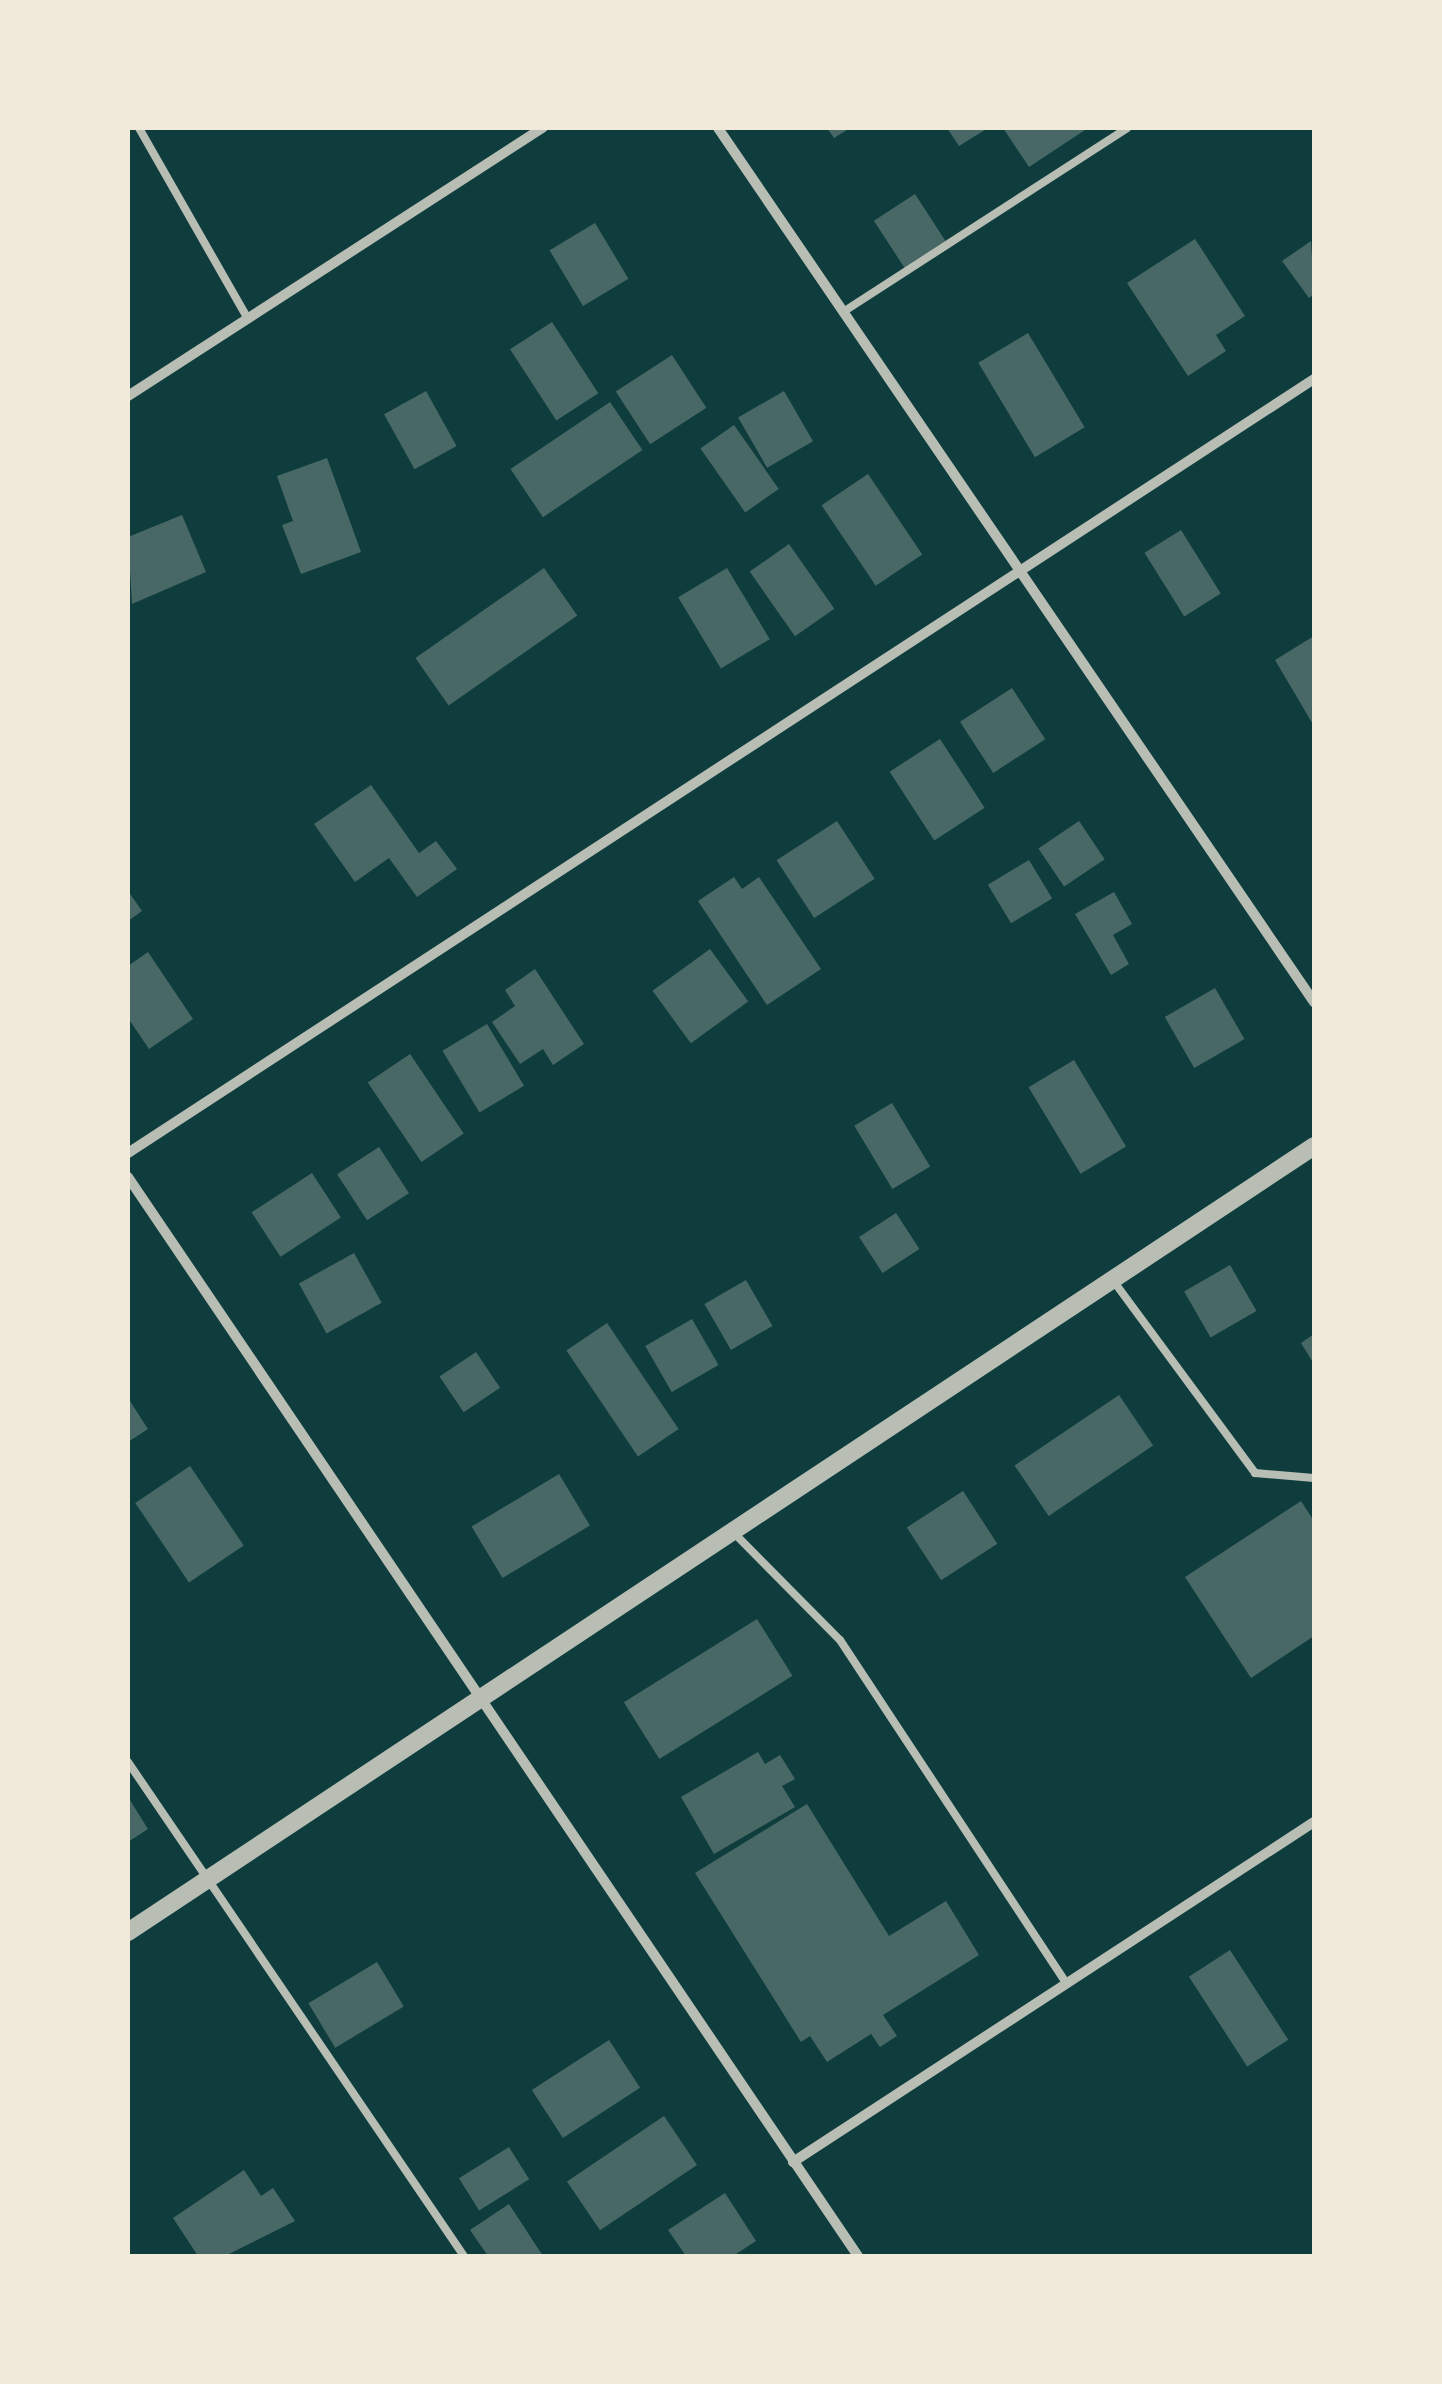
<!DOCTYPE html>
<style>
body{margin:0}
#map{position:relative;width:1442px;height:2384px;overflow:hidden;background:#0f3d3e;font-family:Cabin,sans-serif}
div>[style]{position:absolute}
.building>*{inset:0;background:#486865;transform-origin:0 0}
.service>*{height:8px;margin:-4px;padding:0 4px;transform-origin:4px;border-radius:4px;background:#b8beb3}
.minor>*{height:10px;margin:-5px;padding:0 5px;transform-origin:5px;border-radius:5px;background:#b8beb3}
.tertiary>*{height:18px;margin:-9px;padding:0 9px;transform-origin:9px;border-radius:9px;background:#b8beb3}
span{translate:-50% -50%;white-space:nowrap;text-align:center;line-height:1.15;-webkit-text-stroke:9px #f1e9da;paint-order:stroke}
.frame{position:absolute;inset:0;border:130px solid #f1e9da;pointer-events:none}
</style>
<div id="map">
<div class="building">
<i style="clip-path:polygon(827px 128px,850px 128px,834px 138px)"></i>
<i style="clip-path:polygon(947px 128px,988px 128px,959px 146px)"></i>
<i style="clip-path:polygon(1003px 128px,1088px 128px,1029px 167px)"></i>
<i style="left:915px;top:194px;width:56px;height:49px;rotate:57deg"></i>
<i style="left:595px;top:223px;width:65px;height:53px;rotate:59deg"></i>
<i style="clip-path:polygon(1195px 239px,1245px 316px,1216px 335px,1226px 351px,1188px 376px,1127px 283px)"></i>
<i style="clip-path:polygon(1311px 241px,1314px 294px,1309px 298px,1282px 261px)"></i>
<i style="left:552px;top:322px;width:85px;height:50px;rotate:57deg"></i>
<i style="left:1028px;top:333px;width:110px;height:58px;rotate:59deg"></i>
<i style="left:672px;top:355px;width:63px;height:67px;rotate:57deg"></i>
<i style="left:426px;top:391px;width:63px;height:48px;rotate:61deg"></i>
<i style="left:784px;top:391px;width:58px;height:53px;rotate:60deg"></i>
<i style="left:610px;top:402px;width:58px;height:120px;rotate:56deg"></i>
<i style="left:734px;top:425px;width:78px;height:41px;rotate:55deg"></i>
<i style="clip-path:polygon(327px 458px,361px 552px,301px 574px,282px 525px,293px 521px,277px 476px)"></i>
<i style="left:868px;top:474px;width:97px;height:56px;rotate:56deg"></i>
<i style="clip-path:polygon(182px 515px,206px 572px,132px 604px,128px 537px)"></i>
<i style="left:1181px;top:530px;width:75px;height:43px;rotate:58deg"></i>
<i style="left:789px;top:544px;width:79px;height:48px;rotate:55deg"></i>
<i style="left:544px;top:568px;width:58px;height:157px;rotate:55deg"></i>
<i style="left:727px;top:568px;width:83px;height:57px;rotate:59deg"></i>
<i style="clip-path:polygon(1314px 636px,1314px 726px,1275px 660px)"></i>
<i style="left:1012px;top:688px;width:61px;height:62px;rotate:57deg"></i>
<i style="left:940px;top:739px;width:82px;height:60px;rotate:57deg"></i>
<i style="clip-path:polygon(371px 785px,419px 853px,436px 841px,457px 869px,417px 897px,389px 858px,355px 882px,314px 824px)"></i>
<i style="left:837px;top:821px;width:69px;height:72px;rotate:57deg"></i>
<i style="left:1079px;top:821px;width:46px;height:49px;rotate:56deg"></i>
<i style="left:1029px;top:860px;width:45px;height:48px;rotate:59deg"></i>
<i style="clip-path:polygon(734px 877px,742px 889px,759px 877px,821px 969px,767px 1005px,698px 901px)"></i>
<i style="clip-path:polygon(128px 891px,142px 911px,128px 921px)"></i>
<i style="clip-path:polygon(1114px 892px,1132px 924px,1113px 935px,1129px 964px,1111px 975px,1075px 914px)"></i>
<i style="left:710px;top:949px;width:65px;height:71px;rotate:54deg"></i>
<i style="clip-path:polygon(148px 952px,193px 1019px,149px 1049px,128px 1018px,128px 966px)"></i>
<i style="clip-path:polygon(535px 969px,584px 1044px,553px 1065px,543px 1049px,520px 1064px,492px 1022px,515px 1006px,505px 990px)"></i>
<i style="left:1215px;top:988px;width:59px;height:58px;rotate:60deg"></i>
<i style="left:487px;top:1024px;width:72px;height:52px;rotate:59deg"></i>
<i style="left:410px;top:1054px;width:96px;height:51px;rotate:56deg"></i>
<i style="left:1074px;top:1060px;width:101px;height:53px;rotate:59deg"></i>
<i style="left:892px;top:1103px;width:74px;height:44px;rotate:59deg"></i>
<i style="left:379px;top:1147px;width:55px;height:50px;rotate:57deg"></i>
<i style="left:312px;top:1173px;width:53px;height:72px;rotate:57deg"></i>
<i style="left:896px;top:1213px;width:43px;height:44px;rotate:57deg"></i>
<i style="left:354px;top:1253px;width:57px;height:63px;rotate:61deg"></i>
<i style="left:1230px;top:1265px;width:53px;height:53px;rotate:60deg"></i>
<i style="left:746px;top:1280px;width:53px;height:48px;rotate:60deg"></i>
<i style="left:692px;top:1319px;width:53px;height:54px;rotate:60deg"></i>
<i style="left:607px;top:1323px;width:128px;height:49px;rotate:56deg"></i>
<i style="clip-path:polygon(1314px 1334px,1314px 1364px,1301px 1343px)"></i>
<i style="left:476px;top:1352px;width:43px;height:44px;rotate:56deg"></i>
<i style="left:1119px;top:1395px;width:61px;height:126px;rotate:56deg"></i>
<i style="clip-path:polygon(128px 1398px,148px 1429px,128px 1442px)"></i>
<i style="left:190px;top:1466px;width:96px;height:66px;rotate:56deg"></i>
<i style="left:559px;top:1474px;width:60px;height:102px;rotate:59deg"></i>
<i style="left:963px;top:1491px;width:63px;height:67px;rotate:57deg"></i>
<i style="clip-path:polygon(1301px 1501px,1314px 1521px,1314px 1636px,1251px 1678px,1185px 1577px)"></i>
<i style="left:757px;top:1619px;width:67px;height:157px;rotate:58deg"></i>
<i style="clip-path:polygon(758px 1752px,765px 1764px,780px 1755px,795px 1779px,782px 1786px,795px 1807px,714px 1854px,681px 1797px)"></i>
<i style="clip-path:polygon(128px 1797px,148px 1829px,128px 1842px)"></i>
<i style="clip-path:polygon(807px 1804px,889px 1936px,946px 1901px,979px 1955px,883px 2015px,897px 2036px,880px 2047px,871px 2034px,827px 2062px,810px 2036px,801px 2042px,695px 1873px)"></i>
<i style="left:1230px;top:1950px;width:107px;height:49px;rotate:57deg"></i>
<i style="left:377px;top:1962px;width:52px;height:80px;rotate:59deg"></i>
<i style="left:609px;top:2040px;width:57px;height:92px;rotate:57deg"></i>
<i style="left:664px;top:2116px;width:59px;height:117px;rotate:56deg"></i>
<i style="left:509px;top:2147px;width:38px;height:59px;rotate:58deg"></i>
<i style="clip-path:polygon(244px 2170px,261px 2196px,273px 2188px,295px 2221px,225px 2256px,198px 2256px,173px 2218px)"></i>
<i style="clip-path:polygon(725px 2193px,756px 2241px,733px 2256px,686px 2256px,668px 2230px)"></i>
<i style="clip-path:polygon(509px 2204px,543px 2256px,488px 2256px,470px 2230px)"></i>
</div>
<div class="service">
<i style="left:139px;top:128px;width:220px;rotate:60.3deg"></i>
<i style="left:843px;top:312px;width:338px;rotate:-32.9deg"></i>
<i style="left:1112px;top:1279px;width:241px;rotate:53.6deg"></i>
<i style="left:1255px;top:1473px;width:59px;rotate:4.8deg"></i>
<i style="left:732px;top:1531px;width:153px;rotate:45.3deg"></i>
<i style="left:840px;top:1640px;width:409px;rotate:56.6deg"></i>
<i style="left:128px;top:1762px;width:597px;rotate:55.78deg"></i>
</div>
<div class="minor">
<i style="left:718px;top:128px;width:1058px;rotate:55.71deg"></i>
<i style="left:128px;top:396px;width:494px;rotate:-32.9deg"></i>
<i style="left:128px;top:1153px;width:1416px;rotate:-33.13deg"></i>
<i style="left:128px;top:1177px;width:1303px;rotate:55.92deg"></i>
<i style="left:793px;top:2162px;width:622px;rotate:-33.13deg"></i>
</div>
<div class="tertiary">
<i style="left:128px;top:1932px;width:1423px;rotate:-33.53deg"></i>
</div>
<div class="frame"></div>
</div>
